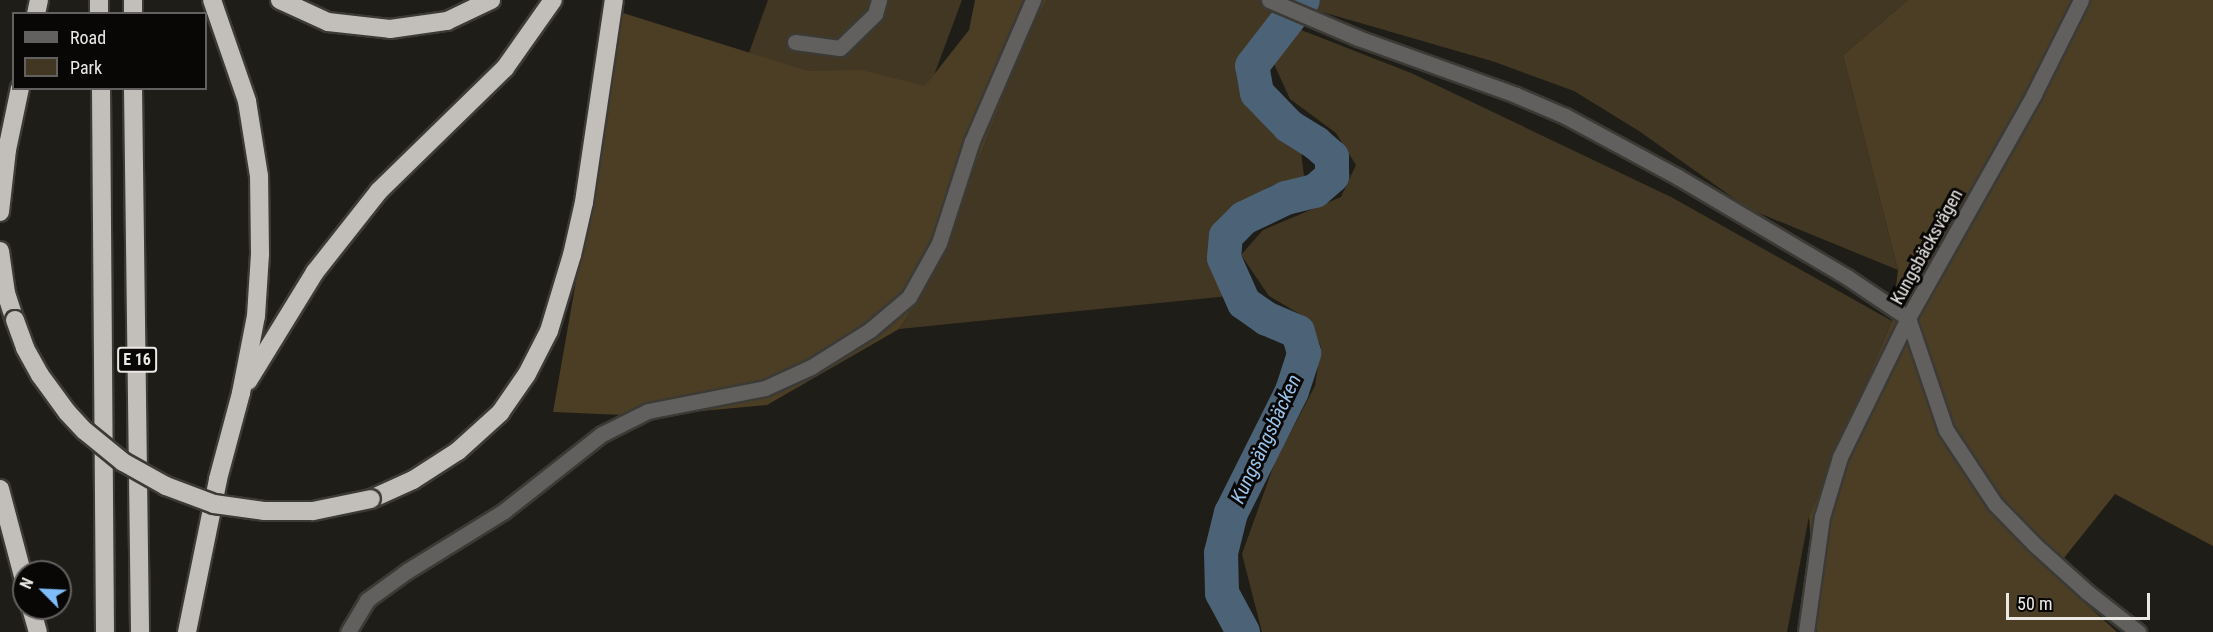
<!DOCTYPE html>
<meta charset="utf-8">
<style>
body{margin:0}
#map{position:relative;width:2213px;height:632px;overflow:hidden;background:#1f1d18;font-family:"Roboto Condensed",sans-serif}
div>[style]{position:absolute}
.green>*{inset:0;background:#423722}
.forest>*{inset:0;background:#4b3e24}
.river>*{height:34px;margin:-17px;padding:0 17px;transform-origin:17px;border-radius:17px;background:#4c6277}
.roads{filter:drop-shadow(2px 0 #3c3a35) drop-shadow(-2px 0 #3c3a35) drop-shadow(0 2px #3c3a35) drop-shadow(0 -2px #3c3a35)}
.minor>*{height:15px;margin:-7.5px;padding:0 7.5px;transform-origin:7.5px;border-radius:7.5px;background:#61605e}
.highway>*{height:18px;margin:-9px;padding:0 9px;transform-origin:9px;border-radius:9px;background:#c2bfba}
.bridges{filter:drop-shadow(2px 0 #3c3a35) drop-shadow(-2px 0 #3c3a35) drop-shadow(0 2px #3c3a35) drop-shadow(0 -2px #3c3a35)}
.highway-bridge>*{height:18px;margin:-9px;padding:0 9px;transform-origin:9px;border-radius:9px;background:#c2bfba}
span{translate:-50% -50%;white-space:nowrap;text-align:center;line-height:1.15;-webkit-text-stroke:6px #080706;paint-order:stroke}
.shield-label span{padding:2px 4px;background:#080706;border:2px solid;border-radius:4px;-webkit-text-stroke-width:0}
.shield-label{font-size:16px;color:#ebe9e6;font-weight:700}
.street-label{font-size:18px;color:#ebe9e6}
.water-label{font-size:20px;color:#98c3eb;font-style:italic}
.legend{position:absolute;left:12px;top:12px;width:195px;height:78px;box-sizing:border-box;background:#080706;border:2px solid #636160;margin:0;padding:8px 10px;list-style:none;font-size:18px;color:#ebe9e6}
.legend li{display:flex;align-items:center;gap:12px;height:30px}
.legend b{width:30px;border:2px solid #636160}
.north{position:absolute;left:12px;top:560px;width:60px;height:60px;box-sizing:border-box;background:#080706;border:2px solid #636160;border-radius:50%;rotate:294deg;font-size:16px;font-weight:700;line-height:24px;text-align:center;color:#ebe9e6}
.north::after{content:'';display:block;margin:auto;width:21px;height:27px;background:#7ebdf9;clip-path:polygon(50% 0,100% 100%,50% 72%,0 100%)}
.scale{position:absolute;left:2006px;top:593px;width:144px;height:27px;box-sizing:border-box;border:3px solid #ebe9e6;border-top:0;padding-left:8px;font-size:18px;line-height:21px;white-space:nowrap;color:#ebe9e6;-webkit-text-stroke:4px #080706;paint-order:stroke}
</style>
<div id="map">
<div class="green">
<i style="clip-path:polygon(768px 0,962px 0,924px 102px,718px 139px)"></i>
<i style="clip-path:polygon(1047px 0,1288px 0,1269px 29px,1243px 59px,1245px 89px,1268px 124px,1300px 143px,1304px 176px,1270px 186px,1232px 210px,1210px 236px,1213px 262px,1229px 296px,899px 329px,927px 287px,1029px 34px)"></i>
<i style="clip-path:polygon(1311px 0,1908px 0,1843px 55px,1898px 270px,1749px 209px,1639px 131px,1574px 91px,1495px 62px,1305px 7px)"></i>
<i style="clip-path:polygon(1291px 26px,1411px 73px,1671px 197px,1892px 321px,1809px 516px,1787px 632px,1262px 632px,1242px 554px,1275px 462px,1315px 386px,1321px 347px,1308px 319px,1269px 296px,1241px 255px,1263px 230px,1341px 197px,1356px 165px,1336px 133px,1290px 99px,1274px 64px)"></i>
</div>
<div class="forest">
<i style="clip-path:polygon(975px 0,1047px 0,1029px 34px,927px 287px,899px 329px,767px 405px,647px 416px,553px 412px,623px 13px,808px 71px,861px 70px,925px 86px,969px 30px)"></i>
<i style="clip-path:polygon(1908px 0,2213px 0,2213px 546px,2115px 494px,2052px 573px,2117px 632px,1817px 632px,1809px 516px,1892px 321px,1898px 270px,1843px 55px)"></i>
</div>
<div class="river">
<i style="left:1243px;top:632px;width:44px;rotate:-118.3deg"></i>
<i style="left:1222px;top:593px;width:40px;rotate:-91.4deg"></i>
<i style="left:1221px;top:553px;width:41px;rotate:-76deg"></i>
<i style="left:1231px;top:513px;width:136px;rotate:-63.4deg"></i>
<i style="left:1292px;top:391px;width:40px;rotate:-72deg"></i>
<i style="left:1304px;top:353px;width:22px;rotate:-106deg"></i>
<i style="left:1298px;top:332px;width:34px;rotate:-157deg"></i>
<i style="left:1267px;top:319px;width:28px;rotate:-145deg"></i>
<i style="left:1244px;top:303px;width:49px;rotate:-114deg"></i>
<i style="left:1224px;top:258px;width:22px;rotate:-85deg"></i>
<i style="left:1226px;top:236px;width:25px;rotate:-45deg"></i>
<i style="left:1244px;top:218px;width:47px;rotate:-25.5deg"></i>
<i style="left:1286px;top:198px;width:30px;rotate:-14deg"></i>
<i style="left:1315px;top:191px;width:23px;rotate:-41deg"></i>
<i style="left:1332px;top:176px;width:19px;rotate:-90deg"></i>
<i style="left:1332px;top:157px;width:21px;rotate:-139deg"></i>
<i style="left:1316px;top:143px;width:32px;rotate:-148deg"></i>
<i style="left:1289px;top:126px;width:46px;rotate:-134.1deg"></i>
<i style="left:1257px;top:93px;width:27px;rotate:-100deg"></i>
<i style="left:1252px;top:66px;width:83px;rotate:-52.3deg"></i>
</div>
<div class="roads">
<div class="minor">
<i style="left:1269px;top:0;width:97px;rotate:23.1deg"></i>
<i style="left:1358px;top:38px;width:168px;rotate:19.8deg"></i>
<i style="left:1516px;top:95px;width:53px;rotate:23.2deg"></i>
<i style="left:1565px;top:116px;width:128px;rotate:28.4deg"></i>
<i style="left:1678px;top:177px;width:196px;rotate:30.6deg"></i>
<i style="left:1847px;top:277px;width:73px;rotate:33.9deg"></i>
<i style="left:795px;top:42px;width:45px;rotate:7.6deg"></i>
<i style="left:840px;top:48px;width:49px;rotate:-44.2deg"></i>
<i style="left:875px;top:14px;width:15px;rotate:-74deg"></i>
<i style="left:1908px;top:318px;width:118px;rotate:71.3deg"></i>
<i style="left:1946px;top:430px;width:89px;rotate:56.5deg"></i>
<i style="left:1995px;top:504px;width:57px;rotate:45.7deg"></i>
<i style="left:2035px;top:545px;width:70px;rotate:42.1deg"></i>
<i style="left:2087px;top:592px;width:65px;rotate:38.1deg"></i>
<i style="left:348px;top:632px;width:37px;rotate:-59deg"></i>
<i style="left:367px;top:600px;width:49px;rotate:-35.9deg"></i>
<i style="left:407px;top:571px;width:114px;rotate:-31.7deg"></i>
<i style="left:504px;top:511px;width:125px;rotate:-38.2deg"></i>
<i style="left:602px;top:434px;width:51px;rotate:-26.6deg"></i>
<i style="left:648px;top:411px;width:119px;rotate:-11.1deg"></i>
<i style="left:765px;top:388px;width:51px;rotate:-24.5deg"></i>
<i style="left:811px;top:367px;width:70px;rotate:-32.1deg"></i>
<i style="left:870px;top:330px;width:51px;rotate:-40.2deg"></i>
<i style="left:909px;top:297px;width:62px;rotate:-60.9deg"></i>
<i style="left:939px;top:243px;width:107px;rotate:-72.1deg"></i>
<i style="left:972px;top:141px;width:154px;rotate:-66.6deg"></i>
<i style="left:1806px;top:632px;width:116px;rotate:-82.1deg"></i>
<i style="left:1822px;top:517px;width:63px;rotate:-73.3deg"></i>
<i style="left:1840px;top:457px;width:155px;rotate:-63.9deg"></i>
<i style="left:1908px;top:318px;width:257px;rotate:-60.6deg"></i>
<i style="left:2034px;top:94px;width:105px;rotate:-63.4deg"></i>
</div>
<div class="highway">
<i style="left:99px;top:0;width:14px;rotate:90deg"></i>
<i style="left:133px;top:0;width:14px;rotate:90deg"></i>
<i style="left:280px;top:0;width:53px;rotate:24.6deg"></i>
<i style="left:328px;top:22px;width:62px;rotate:6.4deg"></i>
<i style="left:390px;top:29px;width:58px;rotate:-8deg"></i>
<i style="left:447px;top:21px;width:49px;rotate:-25.5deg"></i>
<i style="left:36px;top:14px;width:14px;rotate:-78deg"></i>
<i style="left:101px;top:88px;width:544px;rotate:89.58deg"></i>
<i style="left:133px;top:88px;width:544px;rotate:89.26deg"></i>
<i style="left:0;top:212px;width:62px;rotate:-83.6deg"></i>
<i style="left:7px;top:150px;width:63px;rotate:-78.2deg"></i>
<i style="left:0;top:251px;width:42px;rotate:81.9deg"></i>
<i style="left:6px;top:293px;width:28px;rotate:72deg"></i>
<i style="left:248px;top:381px;width:128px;rotate:-58.4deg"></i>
<i style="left:315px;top:272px;width:103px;rotate:-51.7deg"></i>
<i style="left:379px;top:191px;width:176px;rotate:-44.3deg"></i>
<i style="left:505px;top:68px;width:83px;rotate:-54.8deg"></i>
<i style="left:0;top:489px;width:94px;rotate:75.2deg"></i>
<i style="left:371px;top:499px;width:46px;rotate:-24.3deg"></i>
<i style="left:413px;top:480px;width:54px;rotate:-32.8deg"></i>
<i style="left:458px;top:451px;width:57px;rotate:-42.1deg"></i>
<i style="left:500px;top:413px;width:47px;rotate:-55.3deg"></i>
<i style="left:527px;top:374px;width:48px;rotate:-62.9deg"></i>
<i style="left:549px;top:331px;width:79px;rotate:-73.2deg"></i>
<i style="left:572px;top:255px;width:54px;rotate:-77.2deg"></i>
<i style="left:584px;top:202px;width:204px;rotate:-81.6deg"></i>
<i style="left:31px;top:608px;width:25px;rotate:74deg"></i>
<i style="left:187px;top:632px;width:156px;rotate:-78.5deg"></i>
<i style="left:218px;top:479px;width:89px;rotate:-75deg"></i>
<i style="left:241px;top:393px;width:78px;rotate:-79deg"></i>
<i style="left:256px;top:316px;width:62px;rotate:-86.3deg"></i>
<i style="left:260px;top:254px;width:78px;rotate:-90.7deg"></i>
<i style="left:259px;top:176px;width:76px;rotate:-99.1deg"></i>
<i style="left:247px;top:101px;width:107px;rotate:-109.1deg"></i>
</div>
</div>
<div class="bridges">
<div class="highway-bridge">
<i style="left:15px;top:320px;width:30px;rotate:70deg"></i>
<i style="left:25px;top:348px;width:31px;rotate:61deg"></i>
<i style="left:40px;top:375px;width:46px;rotate:53.9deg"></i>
<i style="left:67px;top:412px;width:26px;rotate:47deg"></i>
<i style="left:85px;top:431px;width:49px;rotate:39.2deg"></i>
<i style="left:123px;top:462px;width:49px;rotate:29.2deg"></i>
<i style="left:166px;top:486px;width:51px;rotate:20.6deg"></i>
<i style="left:214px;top:504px;width:50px;rotate:8deg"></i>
<i style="left:264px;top:511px;width:49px"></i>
<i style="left:313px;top:511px;width:59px;rotate:-11.7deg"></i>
</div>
</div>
<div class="shield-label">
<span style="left:137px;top:360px">E 16</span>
</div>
<div class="street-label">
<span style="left:1927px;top:247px;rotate:-61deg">Kungsbäcksvägen</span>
</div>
<div class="water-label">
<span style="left:1266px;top:439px;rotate:-65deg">Kungsängsbäcken</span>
</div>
<ul class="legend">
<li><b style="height:8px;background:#61605e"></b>Road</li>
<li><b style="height:16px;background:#423722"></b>Park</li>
</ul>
<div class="north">N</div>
<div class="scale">50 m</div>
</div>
